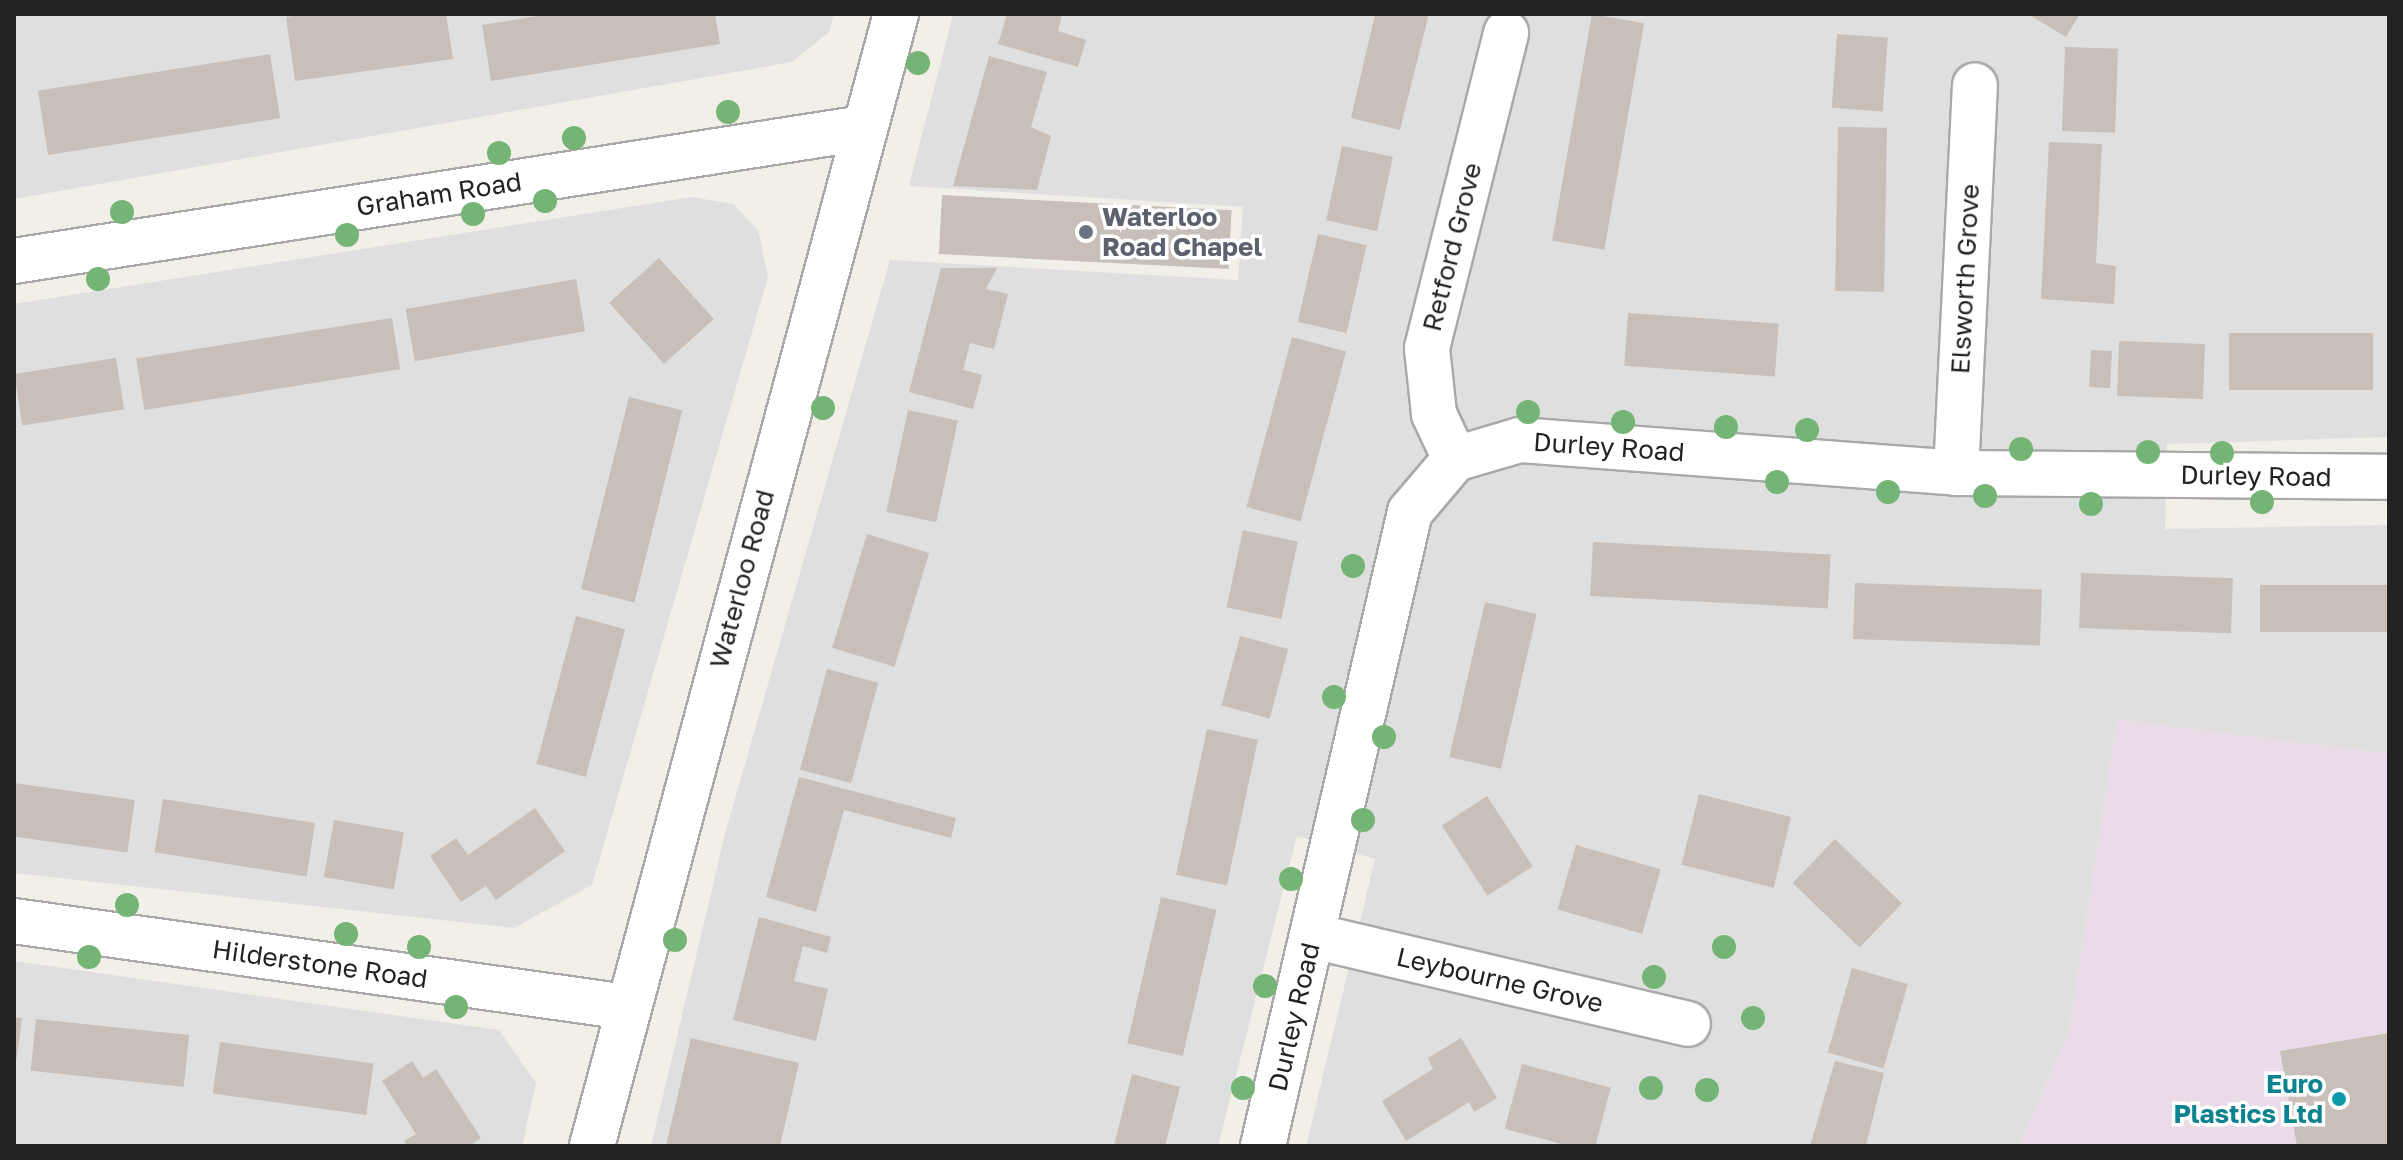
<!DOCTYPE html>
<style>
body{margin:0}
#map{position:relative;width:2403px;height:1160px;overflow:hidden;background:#f2efe9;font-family:"Golos Text",sans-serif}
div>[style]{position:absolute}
.residential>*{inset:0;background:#e0dfdf}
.industrial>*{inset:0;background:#ebdbe8}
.building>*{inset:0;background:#c7bfb8;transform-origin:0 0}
.roads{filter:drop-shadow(2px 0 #a9a9a9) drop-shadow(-2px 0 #a9a9a9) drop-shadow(0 2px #a9a9a9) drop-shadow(0 -2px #a9a9a9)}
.street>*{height:44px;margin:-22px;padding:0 22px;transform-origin:22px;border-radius:22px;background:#fff}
.trees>*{width:24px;height:24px;margin:-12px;border-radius:50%;background:#74b475}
.dots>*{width:22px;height:22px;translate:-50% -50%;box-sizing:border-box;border:4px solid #fff;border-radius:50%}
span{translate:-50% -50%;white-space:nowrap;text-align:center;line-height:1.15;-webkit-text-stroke:7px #fff;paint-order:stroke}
.street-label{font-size:26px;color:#222}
.worship-label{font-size:26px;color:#5b616d;font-weight:700}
.left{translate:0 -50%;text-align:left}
.culture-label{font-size:26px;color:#0d838f;font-weight:700}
.right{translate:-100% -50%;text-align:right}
.frame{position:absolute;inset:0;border:16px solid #222;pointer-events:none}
</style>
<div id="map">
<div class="residential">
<i style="clip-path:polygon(14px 14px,834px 14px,829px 32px,792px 62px,14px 199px)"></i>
<i style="clip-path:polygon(953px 14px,2389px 14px,2389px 437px,2167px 444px,2165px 529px,2389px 525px,2389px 754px,2117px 720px,2069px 1032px,2019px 1146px,1306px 1146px,1375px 859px,1297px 836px,1218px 1146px,651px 1146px,726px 830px,890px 260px,1238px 280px,1243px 207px,909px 186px)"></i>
<i style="clip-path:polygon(692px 197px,733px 204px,758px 230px,768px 277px,592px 885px,514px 928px,14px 873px,14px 304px)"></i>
<i style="clip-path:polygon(14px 961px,499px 1030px,536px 1083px,522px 1146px,14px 1146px)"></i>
</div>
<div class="industrial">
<i style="clip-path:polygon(2117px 720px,2389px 754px,2389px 1146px,2019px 1146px,2069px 1032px)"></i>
</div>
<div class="building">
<i style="clip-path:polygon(306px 14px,446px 14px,453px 59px,295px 81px,286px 17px)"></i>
<i style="clip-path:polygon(549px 14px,715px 14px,720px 44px,491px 81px,482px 25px)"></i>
<i style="clip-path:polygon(1007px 14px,1062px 14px,1058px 31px,1086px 40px,1078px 67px,998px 44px)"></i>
<i style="clip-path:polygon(1375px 14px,1429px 14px,1400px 130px,1351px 118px)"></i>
<i style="left:1592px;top:14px;width:53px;height:230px;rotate:10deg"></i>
<i style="clip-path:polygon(2028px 14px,2080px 14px,2066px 37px)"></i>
<i style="left:1837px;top:34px;width:51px;height:74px;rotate:4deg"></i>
<i style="left:2065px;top:47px;width:53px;height:84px;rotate:2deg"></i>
<i style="left:270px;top:54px;width:65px;height:235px;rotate:81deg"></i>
<i style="clip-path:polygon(989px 56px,1047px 72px,1031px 127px,1051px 136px,1037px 190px,953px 186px)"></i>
<i style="left:1838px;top:127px;width:49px;height:164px;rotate:1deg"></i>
<i style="clip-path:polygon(2049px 142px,2102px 144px,2096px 263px,2116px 266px,2114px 304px,2041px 299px)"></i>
<i style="left:1342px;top:146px;width:52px;height:76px;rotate:12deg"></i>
<i style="left:942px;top:195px;width:290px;height:59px;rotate:3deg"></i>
<i style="left:1318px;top:234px;width:50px;height:90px;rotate:13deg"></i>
<i style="left:659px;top:258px;width:82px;height:67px;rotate:48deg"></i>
<i style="clip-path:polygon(941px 268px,997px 268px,986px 289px,1008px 294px,994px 349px,970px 343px,963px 370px,982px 375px,973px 409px,909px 392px)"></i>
<i style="left:576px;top:279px;width:53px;height:173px;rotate:80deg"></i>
<i style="left:1628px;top:313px;width:151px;height:53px;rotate:4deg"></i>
<i style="left:392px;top:318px;width:52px;height:259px;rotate:81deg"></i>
<i style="left:2229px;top:333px;width:144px;height:57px"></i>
<i style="left:1292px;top:337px;width:56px;height:176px;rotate:15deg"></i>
<i style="left:2119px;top:341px;width:86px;height:55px;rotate:2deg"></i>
<i style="left:2091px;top:350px;width:21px;height:37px;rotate:3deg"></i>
<i style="left:116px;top:358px;width:52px;height:103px;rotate:81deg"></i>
<i style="left:629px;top:397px;width:55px;height:198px;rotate:14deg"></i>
<i style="left:908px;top:410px;width:51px;height:104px;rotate:12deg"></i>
<i style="left:1243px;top:530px;width:56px;height:79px;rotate:12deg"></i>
<i style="left:867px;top:534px;width:65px;height:119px;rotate:17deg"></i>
<i style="left:1593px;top:542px;width:238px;height:54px;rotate:3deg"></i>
<i style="left:2081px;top:573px;width:152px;height:55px;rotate:2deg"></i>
<i style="left:1855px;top:583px;width:187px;height:56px;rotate:2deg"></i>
<i style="left:2389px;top:585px;width:47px;height:129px;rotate:90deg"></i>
<i style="left:1485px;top:602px;width:53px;height:159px;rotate:13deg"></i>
<i style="left:576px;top:616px;width:51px;height:153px;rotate:15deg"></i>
<i style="left:1240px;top:636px;width:50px;height:72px;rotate:15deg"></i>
<i style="left:827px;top:669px;width:53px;height:104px;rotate:15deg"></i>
<i style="left:1207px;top:729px;width:52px;height:149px;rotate:12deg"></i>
<i style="clip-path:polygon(799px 777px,956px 818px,951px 838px,844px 810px,816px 912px,766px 897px)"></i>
<i style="left:14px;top:783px;width:122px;height:53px;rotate:8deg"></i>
<i style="left:1699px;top:794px;width:95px;height:73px;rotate:14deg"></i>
<i style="left:1487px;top:796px;width:84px;height:54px;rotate:57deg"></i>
<i style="left:163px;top:799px;width:154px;height:54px;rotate:9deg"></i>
<i style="clip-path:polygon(535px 808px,565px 851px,496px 900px,486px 886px,461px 902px,430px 856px,456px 838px,468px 855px)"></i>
<i style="left:334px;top:820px;width:71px;height:58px;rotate:10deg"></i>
<i style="left:1835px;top:839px;width:93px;height:61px;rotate:44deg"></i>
<i style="left:1576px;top:845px;width:88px;height:67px;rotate:16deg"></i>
<i style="left:1161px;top:897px;width:57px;height:150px;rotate:13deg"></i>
<i style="clip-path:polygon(759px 917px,831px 937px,827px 953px,803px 946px,794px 981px,828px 989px,816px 1041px,733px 1020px)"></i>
<i style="left:1852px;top:968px;width:58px;height:88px;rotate:16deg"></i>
<i style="clip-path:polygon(14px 1017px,22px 1018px,16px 1063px,14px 1062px)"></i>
<i style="left:36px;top:1019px;width:154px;height:52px;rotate:6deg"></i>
<i style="clip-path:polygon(2389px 1033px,2389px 1146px,2297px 1146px,2280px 1051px)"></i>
<i style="clip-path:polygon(691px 1038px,799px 1063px,780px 1146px,666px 1146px)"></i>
<i style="clip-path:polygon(1461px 1038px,1497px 1098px,1474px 1112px,1469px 1102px,1406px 1141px,1382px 1101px,1433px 1069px,1428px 1058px)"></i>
<i style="left:220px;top:1042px;width:155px;height:52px;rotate:8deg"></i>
<i style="clip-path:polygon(412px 1061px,423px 1078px,436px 1069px,481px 1138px,469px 1146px,407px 1146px,404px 1141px,416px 1134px,382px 1081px)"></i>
<i style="clip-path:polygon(1835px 1061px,1884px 1073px,1866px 1146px,1810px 1146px)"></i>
<i style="left:1522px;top:1064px;width:92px;height:67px;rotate:15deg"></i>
<i style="clip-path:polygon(1132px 1074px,1180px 1087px,1165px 1146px,1114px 1146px)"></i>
</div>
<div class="roads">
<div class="street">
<i style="left:14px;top:261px;width:859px;rotate:-8.9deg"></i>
<i style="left:1455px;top:459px;width:50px;rotate:-115deg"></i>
<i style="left:1434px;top:414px;width:66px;rotate:-96.1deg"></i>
<i style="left:1427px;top:348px;width:325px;rotate:-75.9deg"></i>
<i style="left:1956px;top:473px;width:388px;rotate:-87.2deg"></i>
<i style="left:14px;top:921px;width:619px;rotate:7.99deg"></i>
<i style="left:1313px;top:936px;width:385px;rotate:13.2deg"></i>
<i style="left:592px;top:1146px;width:1172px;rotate:-74.97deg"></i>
<i style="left:1263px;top:1146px;width:651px;rotate:-76.95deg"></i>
<i style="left:1410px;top:512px;width:70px;rotate:-49.7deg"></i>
<i style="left:1455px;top:459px;width:68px;rotate:-16.3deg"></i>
<i style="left:1520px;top:440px;width:437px;rotate:4.3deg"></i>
<i style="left:1956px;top:473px;width:433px;rotate:0.5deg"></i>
</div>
</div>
<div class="trees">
<i style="left:918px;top:63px"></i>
<i style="left:728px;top:112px"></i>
<i style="left:574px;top:138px"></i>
<i style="left:499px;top:153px"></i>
<i style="left:545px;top:201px"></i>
<i style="left:122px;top:212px"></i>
<i style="left:473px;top:214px"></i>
<i style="left:347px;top:235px"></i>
<i style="left:98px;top:279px"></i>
<i style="left:823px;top:408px"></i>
<i style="left:1528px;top:412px"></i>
<i style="left:1623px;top:422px"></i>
<i style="left:1726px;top:427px"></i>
<i style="left:1807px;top:430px"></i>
<i style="left:2021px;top:449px"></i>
<i style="left:2148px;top:452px"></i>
<i style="left:2222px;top:453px"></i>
<i style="left:1777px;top:482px"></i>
<i style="left:1888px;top:492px"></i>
<i style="left:1985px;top:496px"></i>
<i style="left:2262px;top:502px"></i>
<i style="left:2091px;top:504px"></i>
<i style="left:1353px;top:566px"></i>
<i style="left:1334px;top:697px"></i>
<i style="left:1384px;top:737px"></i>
<i style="left:1363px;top:820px"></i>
<i style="left:1291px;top:879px"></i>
<i style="left:127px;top:905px"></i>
<i style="left:346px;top:934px"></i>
<i style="left:675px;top:940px"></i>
<i style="left:419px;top:947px"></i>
<i style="left:1724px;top:947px"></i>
<i style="left:89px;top:957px"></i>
<i style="left:1654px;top:977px"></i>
<i style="left:1265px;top:986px"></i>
<i style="left:456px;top:1007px"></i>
<i style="left:1753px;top:1018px"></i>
<i style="left:1243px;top:1088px"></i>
<i style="left:1651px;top:1088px"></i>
<i style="left:1707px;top:1090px"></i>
</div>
<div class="dots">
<i style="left:1086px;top:232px;background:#6b7280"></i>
<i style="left:2339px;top:1099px;background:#0f9aa8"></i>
</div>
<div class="street-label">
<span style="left:439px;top:194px;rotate:-9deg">Graham Road</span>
<span style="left:1452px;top:247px;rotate:-76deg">Retford Grove</span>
<span style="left:1965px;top:279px;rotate:-87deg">Elsworth Grove</span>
<span style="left:1609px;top:447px;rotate:4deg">Durley Road</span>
<span style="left:2256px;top:476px;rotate:1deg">Durley Road</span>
<span style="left:742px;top:579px;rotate:-75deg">Waterloo Road</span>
<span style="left:320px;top:964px;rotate:8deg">Hilderstone Road</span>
<span style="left:1500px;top:980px;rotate:13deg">Leybourne Grove</span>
<span style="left:1294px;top:1017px;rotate:-77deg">Durley Road</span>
</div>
<div class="worship-label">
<span class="left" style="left:1102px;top:232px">Waterloo<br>Road Chapel</span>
</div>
<div class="culture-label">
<span class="right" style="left:2323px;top:1099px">Euro<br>Plastics Ltd</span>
</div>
<div class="frame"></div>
</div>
